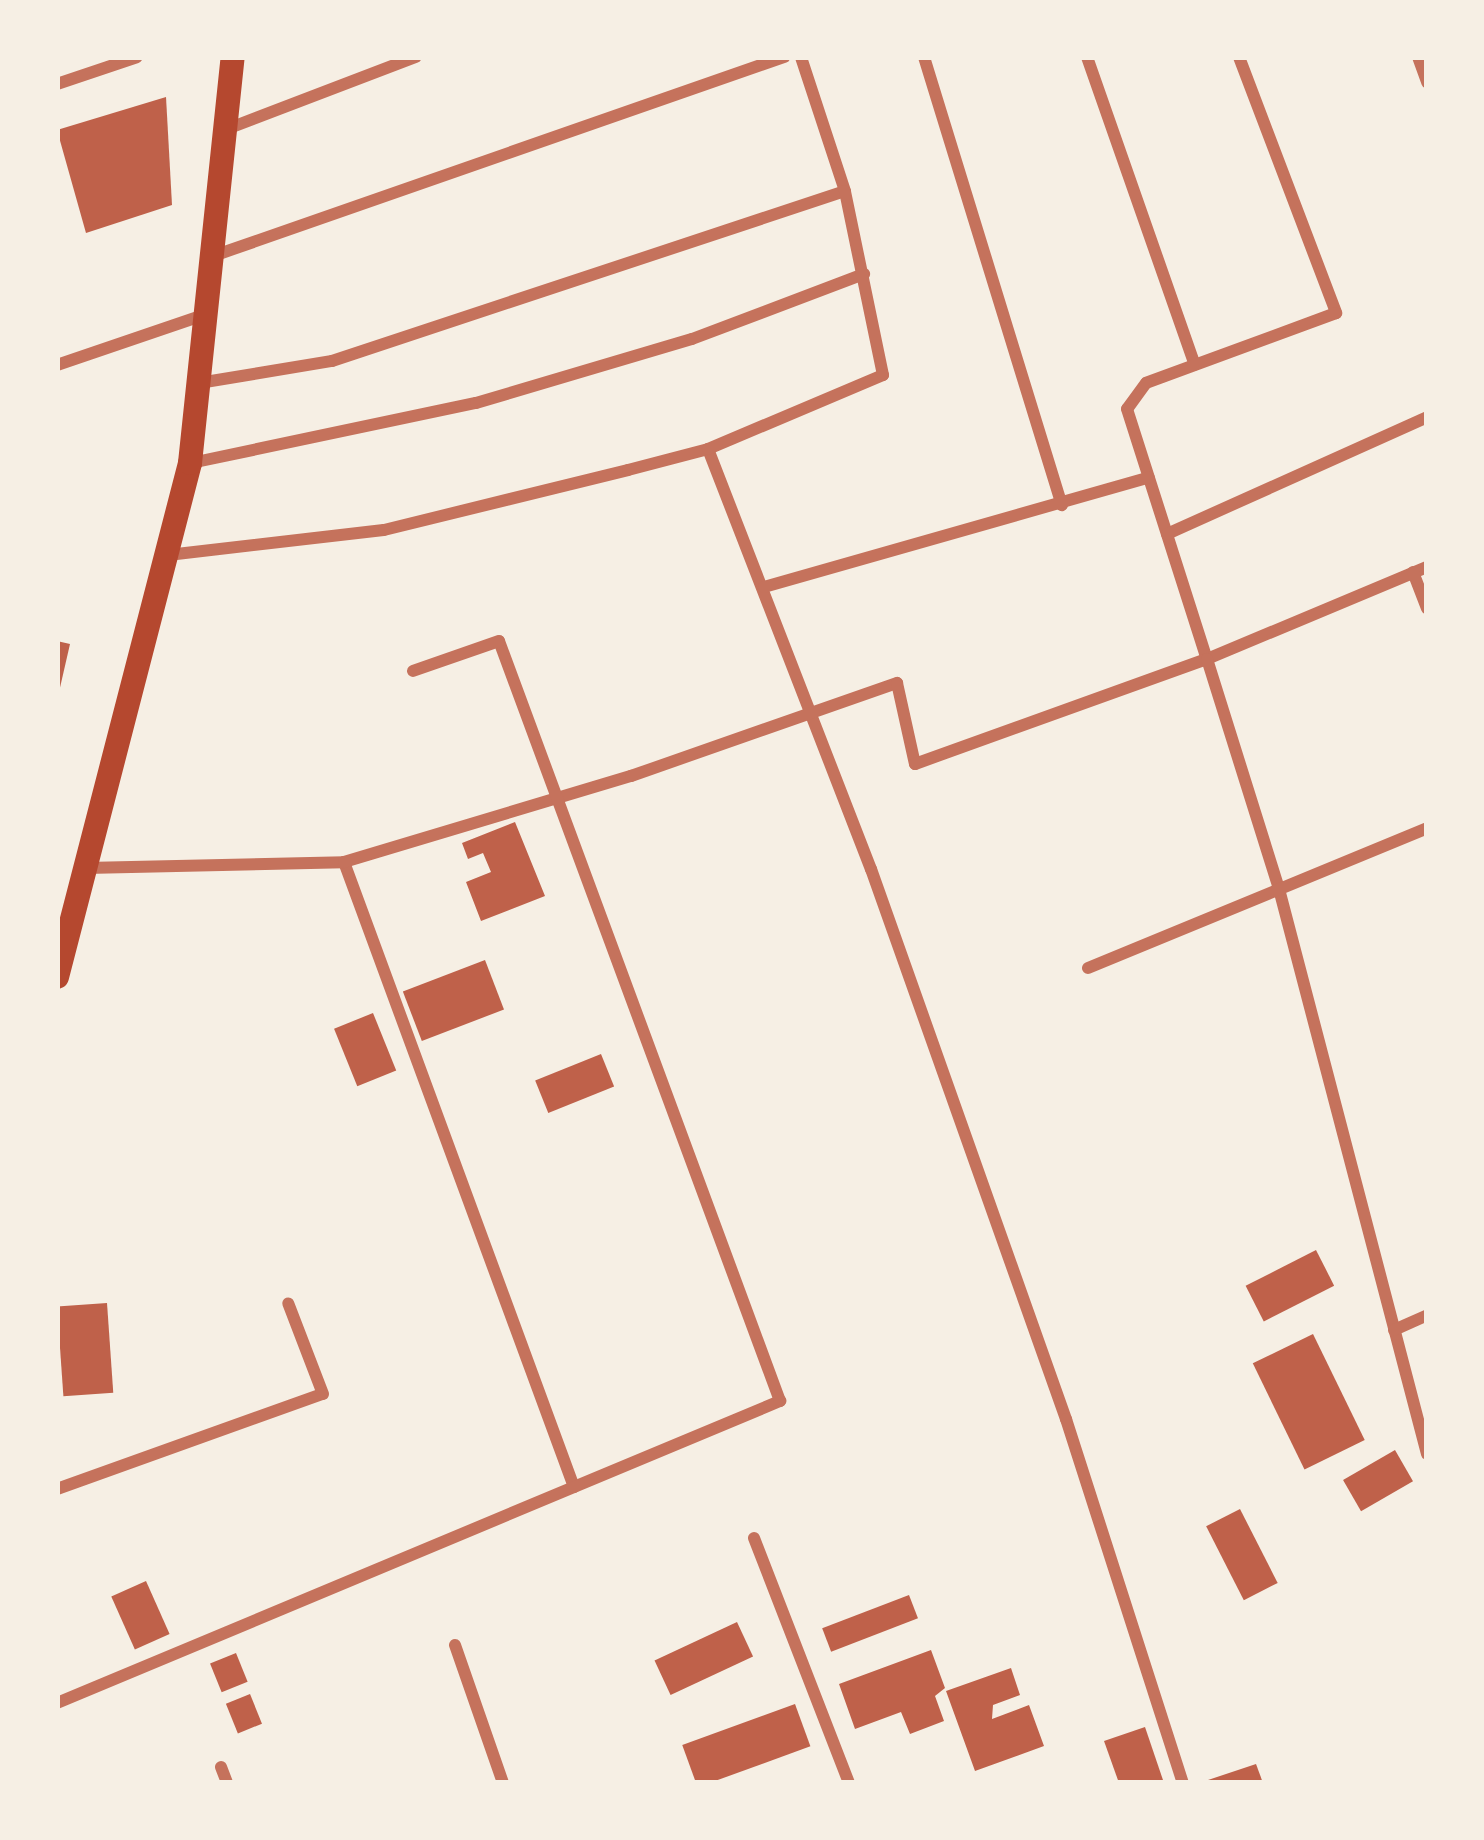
<!DOCTYPE html>
<style>
body{margin:0}
#map{position:relative;width:1484px;height:1840px;overflow:hidden;background:#f6efe4;font-family:"Titillium Web",sans-serif}
div>[style]{position:absolute}
.building>*{inset:0;background:#bf614a;transform-origin:0 0}
.minor>*{height:12px;margin:-6px;padding:0 6px;transform-origin:6px;border-radius:6px;background:#c5725c}
.secondary>*{height:24px;margin:-12px;padding:0 12px;transform-origin:12px;border-radius:12px;background:#b5482f}
span{translate:-50% -50%;white-space:nowrap;text-align:center;line-height:1.15;-webkit-text-stroke:12px #f6efe4;paint-order:stroke}
.frame{position:absolute;inset:0;border:60px solid #f6efe4;pointer-events:none}
</style>
<div id="map">
<div class="building">
<i style="clip-path:polygon(166px 97px,172px 205px,86px 233px,57px 130px)"></i>
<i style="clip-path:polygon(57px 641px,70px 644px,59px 692px,57px 692px)"></i>
<i style="clip-path:polygon(515px 822px,545px 896px,481px 921px,466px 882px,491px 872px,483px 853px,468px 859px,462px 843px)"></i>
<i style="left:485px;top:960px;width:53px;height:88px;rotate:69deg"></i>
<i style="left:373px;top:1013px;width:62px;height:42px;rotate:68deg"></i>
<i style="left:601px;top:1054px;width:35px;height:71px;rotate:68deg"></i>
<i style="left:1316px;top:1250px;width:40px;height:79px;rotate:63deg"></i>
<i style="left:107px;top:1303px;width:90px;height:50px;rotate:86deg"></i>
<i style="left:1313px;top:1334px;width:118px;height:67px;rotate:64deg"></i>
<i style="left:1395px;top:1450px;width:36px;height:60px;rotate:60deg"></i>
<i style="left:1240px;top:1509px;width:83px;height:38px;rotate:63deg"></i>
<i style="left:146px;top:1581px;width:58px;height:38px;rotate:66deg"></i>
<i style="left:909px;top:1595px;width:25px;height:93px;rotate:69deg"></i>
<i style="left:737px;top:1622px;width:38px;height:91px;rotate:65deg"></i>
<i style="clip-path:polygon(931px 1650px,945px 1688px,935px 1696px,944px 1721px,910px 1734px,901px 1712px,855px 1729px,839px 1684px)"></i>
<i style="left:236px;top:1653px;width:31px;height:28px;rotate:68deg"></i>
<i style="clip-path:polygon(1011px 1668px,1020px 1695px,993px 1705px,992px 1719px,1029px 1705px,1044px 1746px,975px 1771px,946px 1691px)"></i>
<i style="left:250px;top:1694px;width:32px;height:26px;rotate:68deg"></i>
<i style="left:795px;top:1704px;width:45px;height:120px;rotate:70deg"></i>
<i style="clip-path:polygon(1145px 1727px,1164px 1783px,1119px 1783px,1104px 1741px)"></i>
<i style="clip-path:polygon(1256px 1764px,1263px 1783px,1203px 1783px,1202px 1782px)"></i>
</div>
<div class="minor">
<i style="left:924px;top:57px;width:469px;rotate:72.9deg"></i>
<i style="left:1087px;top:57px;width:326px;rotate:70.7deg"></i>
<i style="left:1239px;top:57px;width:274px;rotate:69.2deg"></i>
<i style="left:1336px;top:313px;width:202px;rotate:159.8deg"></i>
<i style="left:1146px;top:383px;width:32px;rotate:126deg"></i>
<i style="left:1127px;top:409px;width:262px;rotate:72.3deg"></i>
<i style="left:1207px;top:659px;width:238px;rotate:-22.7deg"></i>
<i style="left:1418px;top:57px;width:27px;rotate:70deg"></i>
<i style="left:57px;top:84px;width:84px;rotate:-18.6deg"></i>
<i style="left:227px;top:129px;width:202px;rotate:-20.9deg"></i>
<i style="left:216px;top:255px;width:602px;rotate:-19.22deg"></i>
<i style="left:57px;top:365px;width:155px;rotate:-18.8deg"></i>
<i style="left:199px;top:383px;width:135px;rotate:-9.4deg"></i>
<i style="left:332px;top:361px;width:540px;rotate:-18.33deg"></i>
<i style="left:845px;top:191px;width:141px;rotate:-108.2deg"></i>
<i style="left:708px;top:449px;width:451px;rotate:68.8deg"></i>
<i style="left:871px;top:869px;width:584px;rotate:70.48deg"></i>
<i style="left:1066px;top:1419px;width:382px;rotate:72.2deg"></i>
<i style="left:191px;top:463px;width:291px;rotate:-11.9deg"></i>
<i style="left:476px;top:403px;width:225px;rotate:-16.5deg"></i>
<i style="left:692px;top:339px;width:184px;rotate:-20.7deg"></i>
<i style="left:1167px;top:534px;width:285px;rotate:-24.2deg"></i>
<i style="left:168px;top:555px;width:217px;rotate:-6.6deg"></i>
<i style="left:384px;top:530px;width:251px;rotate:-13.8deg"></i>
<i style="left:628px;top:470px;width:83px;rotate:-14.7deg"></i>
<i style="left:708px;top:449px;width:190px;rotate:-22.9deg"></i>
<i style="left:883px;top:375px;width:188px;rotate:-101.7deg"></i>
<i style="left:1413px;top:572px;width:39px;rotate:69deg"></i>
<i style="left:764px;top:587px;width:400px;rotate:-15.9deg"></i>
<i style="left:344px;top:862px;width:666px;rotate:69.8deg"></i>
<i style="left:86px;top:868px;width:258px;rotate:-1.3deg"></i>
<i style="left:344px;top:862px;width:300px;rotate:-16.7deg"></i>
<i style="left:631px;top:776px;width:282px;rotate:-19.3deg"></i>
<i style="left:897px;top:683px;width:83px;rotate:77.5deg"></i>
<i style="left:915px;top:764px;width:310px;rotate:-19.8deg"></i>
<i style="left:1207px;top:659px;width:241px;rotate:72.6deg"></i>
<i style="left:1279px;top:889px;width:584px;rotate:75.32deg"></i>
<i style="left:1088px;top:968px;width:367px;rotate:-22.4deg"></i>
<i style="left:1394px;top:1330px;width:36px;rotate:-24deg"></i>
<i style="left:57px;top:1489px;width:282px;rotate:-19.7deg"></i>
<i style="left:323px;top:1394px;width:97px;rotate:-111deg"></i>
<i style="left:754px;top:1538px;width:263px;rotate:68.8deg"></i>
<i style="left:455px;top:1645px;width:146px;rotate:70.8deg"></i>
<i style="left:57px;top:1703px;width:784px;rotate:-22.67deg"></i>
<i style="left:780px;top:1401px;width:810px;rotate:-110.29deg"></i>
<i style="left:499px;top:641px;width:91px;rotate:160.8deg"></i>
<i style="left:221px;top:1767px;width:17px;rotate:69deg"></i>
</div>
<div class="secondary">
<i style="left:57px;top:977px;width:531px;rotate:-75.49deg"></i>
<i style="left:190px;top:463px;width:408px;rotate:-84deg"></i>
</div>
<div class="frame"></div>
</div>
